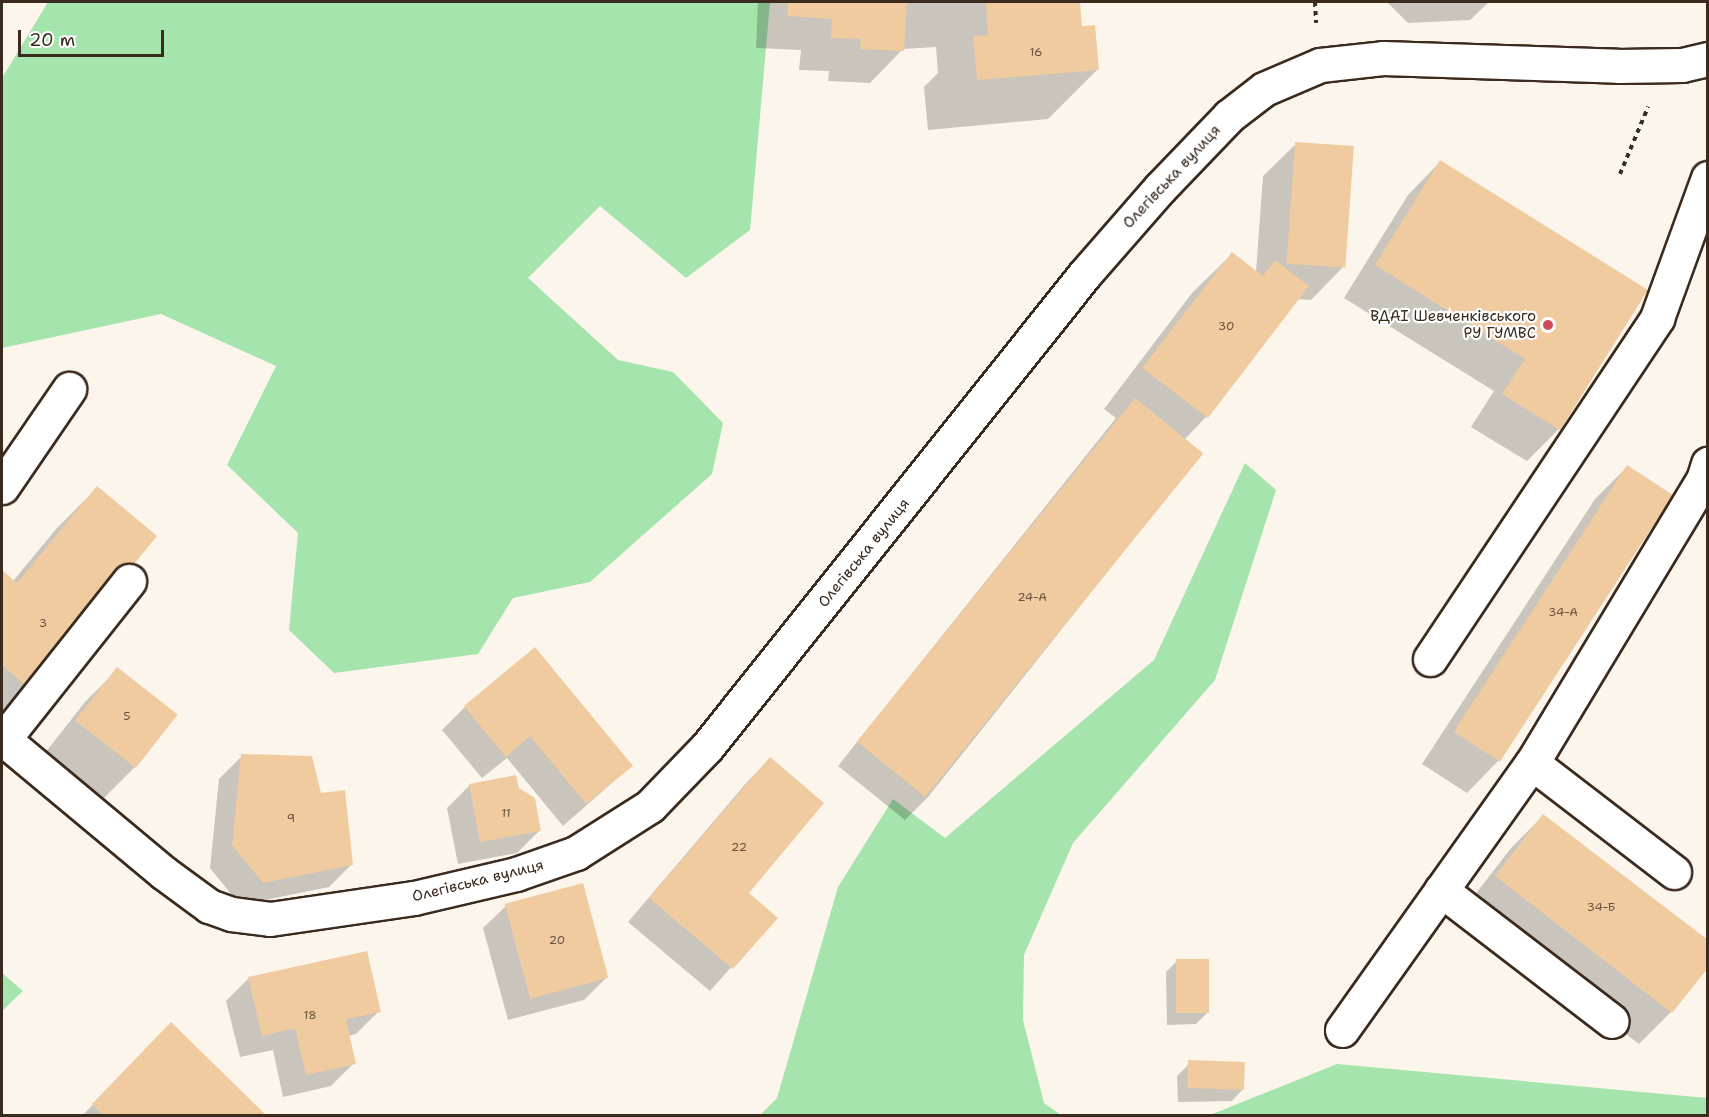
<!DOCTYPE html>
<meta charset="utf-8">
<style>
body{margin:0}
#map{position:relative;width:1709px;height:1117px;overflow:hidden;background:#fcf5ec;font-family:"Shantell Sans",sans-serif}
div>[style]{position:absolute}
.green>*{inset:0;background:#a5e4ad}
.shadow>*{inset:0;background:#0003}
.building>*{inset:0;background:#f0cba0;transform-origin:0 0}
.path>*{height:4px;margin-top:-2px;transform-origin:0;background:repeating-linear-gradient(90deg,#3b2a1e 0 4.5px,transparent 0 9px)}
.roads{filter:drop-shadow(2px 0 #3b2a1e) drop-shadow(-2px 0 #3b2a1e) drop-shadow(0 2px #3b2a1e) drop-shadow(0 -2px #3b2a1e)}
.minor>*{height:33px;margin:-16.5px;padding:0 16.5px;transform-origin:16.5px;border-radius:16.5px;background:#fff}
.dots>*{width:16px;height:16px;translate:-50% -50%;box-sizing:border-box;border:3px solid #fff;border-radius:50%}
span{translate:-50% -50%;white-space:nowrap;text-align:center;line-height:1.15;-webkit-text-stroke:4.5px #fff;paint-order:stroke}
.number-label{font-size:12px;color:#68523e}
.number-label span{-webkit-text-stroke-width:0}
.street-label{font-size:15px;color:#3b2a1e}
.poi-label{font-size:15px;color:#3b2a1e}
.right{translate:-100% -50%;text-align:right}
.frame{position:absolute;inset:0;border:3px solid #3b2a1e;pointer-events:none}
.scale{position:absolute;left:18px;top:30px;width:146px;height:27px;box-sizing:border-box;border:3px solid #3b2a1e;border-top:0;padding-left:8px;font-size:18px;line-height:21px;white-space:nowrap;color:#3b2a1e;-webkit-text-stroke:4px #fff;paint-order:stroke}
</style>
<div id="map">
<div class="green">
<i style="clip-path:polygon(48px 2px,770px 2px,750px 230px,686px 278px,600px 206px,528px 278px,618px 360px,673px 372px,723px 423px,712px 474px,590px 582px,513px 598px,478px 654px,334px 673px,289px 630px,298px 533px,227px 465px,276px 366px,161px 314px,2px 348px,2px 78px)"></i>
<i style="clip-path:polygon(1245px 463px,1276px 490px,1215px 680px,1073px 843px,1024px 955px,1023px 1020px,1044px 1103px,1061px 1115px,760px 1115px,777px 1098px,838px 887px,893px 799px,945px 838px,1154px 660px)"></i>
<i style="clip-path:polygon(2px 973px,23px 991px,2px 1011px)"></i>
<i style="clip-path:polygon(1337px 1064px,1707px 1098px,1707px 1115px,1210px 1115px)"></i>
</div>
<div class="shadow">
<i style="clip-path:polygon(758px 2px,1078px 2px,1081px 28px,1098px 69px,1048px 119px,928px 130px,924px 87px,938px 73px,936px 47px,903px 49px,870px 83px,828px 81px,829px 71px,799px 70px,801px 50px,756px 48px)"></i>
<i style="clip-path:polygon(1387px 2px,1489px 2px,1470px 20px,1408px 23px)"></i>
<i style="clip-path:polygon(1296px 144px,1343px 267px,1311px 300px,1297px 299px,1206px 417px,1185px 439px,1202px 453px,928px 797px,905px 820px,838px 766px,1116px 418px,1104px 409px,1192px 293px,1232px 254px,1256px 272px,1263px 176px)"></i>
<i style="clip-path:polygon(1440px 162px,1559px 429px,1527px 461px,1471px 427px,1494px 391px,1344px 298px,1408px 195px)"></i>
<i style="clip-path:polygon(1627px 467px,1671px 495px,1499px 760px,1467px 793px,1422px 764px,1595px 499px)"></i>
<i style="clip-path:polygon(97px 488px,155px 536px,2px 717px,2px 572px,13px 581px,57px 528px)"></i>
<i style="clip-path:polygon(535px 649px,631px 766px,563px 826px,507px 758px,482px 778px,442px 730px,465px 707px)"></i>
<i style="clip-path:polygon(118px 669px,136px 766px,104px 798px,45px 753px,85px 702px)"></i>
<i style="clip-path:polygon(242px 756px,320px 794px,352px 864px,329px 887px,240px 905px,210px 868px,219px 779px)"></i>
<i style="clip-path:polygon(770px 759px,747px 893px,775px 918px,710px 991px,628px 922px,748px 781px)"></i>
<i style="clip-path:polygon(470px 785px,517px 789px,539px 831px,517px 853px,458px 864px,447px 808px)"></i>
<i style="clip-path:polygon(1543px 816px,1671px 1012px,1639px 1044px,1464px 909px,1511px 848px)"></i>
<i style="clip-path:polygon(506px 906px,607px 977px,584px 1000px,508px 1020px,483px 928px)"></i>
<i style="clip-path:polygon(1177px 961px,1208px 1012px,1196px 1024px,1167px 1025px,1166px 972px)"></i>
<i style="clip-path:polygon(249px 978px,379px 1011px,356px 1034px,348px 1036px,354px 1063px,331px 1086px,283px 1097px,273px 1050px,240px 1057px,226px 1001px)"></i>
<i style="clip-path:polygon(139px 1057px,260px 1116px,82px 1116px)"></i>
<i style="clip-path:polygon(1189px 1064px,1243px 1089px,1232px 1101px,1178px 1102px,1177px 1076px)"></i>
</div>
<div class="building">
<i style="clip-path:polygon(788px 2px,907px 2px,904px 51px,860px 49px,861px 39px,831px 38px,832px 19px,787px 16px)"></i>
<i style="clip-path:polygon(986px 2px,1080px 2px,1082px 26px,1095px 25px,1099px 70px,977px 80px,973px 36px,988px 35px)"></i>
<i style="left:1295px;top:142px;width:59px;height:122px;rotate:4deg"></i>
<i style="clip-path:polygon(1440px 160px,1648px 290px,1560px 430px,1502px 394px,1525px 359px,1375px 265px)"></i>
<i style="clip-path:polygon(1232px 252px,1263px 276px,1275px 260px,1309px 286px,1208px 418px,1142px 368px)"></i>
<i style="left:1135px;top:398px;width:88px;height:442px;rotate:39deg"></i>
<i style="left:1627px;top:465px;width:55px;height:318px;rotate:33deg"></i>
<i style="clip-path:polygon(97px 486px,157px 536px,31px 690px,2px 665px,2px 570px,17px 583px)"></i>
<i style="clip-path:polygon(535px 647px,633px 766px,586px 804px,530px 736px,506px 757px,464px 706px)"></i>
<i style="left:117px;top:667px;width:77px;height:68px;rotate:38deg"></i>
<i style="clip-path:polygon(241px 754px,312px 756px,321px 793px,345px 790px,353px 865px,263px 883px,232px 845px)"></i>
<i style="clip-path:polygon(770px 757px,824px 803px,749px 893px,778px 918px,733px 969px,649px 898px)"></i>
<i style="clip-path:polygon(516px 775px,519px 788px,535px 798px,541px 831px,480px 842px,469px 784px)"></i>
<i style="clip-path:polygon(1543px 814px,1708px 940px,1708px 968px,1672px 1013px,1495px 876px)"></i>
<i style="left:583px;top:883px;width:98px;height:81px;rotate:75deg"></i>
<i style="clip-path:polygon(367px 951px,381px 1012px,346px 1019px,356px 1064px,306px 1075px,295px 1028px,262px 1036px,248px 977px)"></i>
<i style="left:1209px;top:959px;width:54px;height:33px;rotate:90deg"></i>
<i style="clip-path:polygon(171px 1022px,264px 1113px,262px 1116px,104px 1116px,92px 1104px)"></i>
<i style="left:1245px;top:1062px;width:28px;height:57px;rotate:92deg"></i>
</div>
<div class="path">
<i style="left:1315px;top:2px;width:21px;rotate:87deg"></i>
<i style="left:1620px;top:174px;width:73px;rotate:-67.3deg"></i>
</div>
<div class="roads">
<div class="minor">
<i style="left:2px;top:487px;width:119px;rotate:-55.6deg"></i>
<i style="left:1430px;top:659px;width:410px;rotate:-56.3deg"></i>
<i style="left:1657px;top:318px;width:149px;rotate:-70deg"></i>
<i style="left:2px;top:738px;width:211px;rotate:39.8deg"></i>
<i style="left:164px;top:873px;width:56px;rotate:36.3deg"></i>
<i style="left:209px;top:906px;width:23px;rotate:20deg"></i>
<i style="left:231px;top:914px;width:39px;rotate:7deg"></i>
<i style="left:270px;top:919px;width:146px;rotate:-8.3deg"></i>
<i style="left:414px;top:898px;width:105px;rotate:-13.2deg"></i>
<i style="left:516px;top:874px;width:64px;rotate:-19.3deg"></i>
<i style="left:576px;top:853px;width:88px;rotate:-32.4deg"></i>
<i style="left:650px;top:806px;width:82px;rotate:-46deg"></i>
<i style="left:707px;top:747px;width:604px;rotate:-51.38deg"></i>
<i style="left:1084px;top:275px;width:116px;rotate:-48.9deg"></i>
<i style="left:1160px;top:188px;width:100px;rotate:-46.2deg"></i>
<i style="left:1229px;top:116px;width:44px;rotate:-37.6deg"></i>
<i style="left:1264px;top:89px;width:61px;rotate:-23.2deg"></i>
<i style="left:1320px;top:65px;width:63px;rotate:-6.3deg"></i>
<i style="left:1383px;top:58px;width:235px;rotate:1.9deg"></i>
<i style="left:1618px;top:66px;width:64px;rotate:-0.9deg"></i>
<i style="left:1682px;top:65px;width:27px;rotate:-13deg"></i>
<i style="left:3px;top:740px;width:203px;rotate:-51.6deg"></i>
<i style="left:1532px;top:763px;width:179px;rotate:37.5deg"></i>
<i style="left:1441px;top:890px;width:215px;rotate:37.5deg"></i>
<i style="left:1342px;top:1030px;width:328px;rotate:-54.6deg"></i>
<i style="left:1532px;top:763px;width:331px;rotate:-58.9deg"></i>
<i style="left:1703px;top:480px;width:17px;rotate:-73deg"></i>
</div>
</div>
<div class="dots">
<i style="left:1548px;top:325px;background:#d1495b"></i>
</div>
<div class="number-label">
<span style="left:1036px;top:53px">16</span>
<span style="left:1226px;top:327px">30</span>
<span style="left:1032px;top:598px">24-А</span>
<span style="left:1563px;top:613px">34-А</span>
<span style="left:43px;top:624px">3</span>
<span style="left:127px;top:717px">5</span>
<span style="left:506px;top:814px">11</span>
<span style="left:291px;top:819px">9</span>
<span style="left:739px;top:848px">22</span>
<span style="left:1601px;top:908px">34-Б</span>
<span style="left:557px;top:941px">20</span>
<span style="left:310px;top:1016px">18</span>
</div>
<div class="street-label">
<span style="left:1172px;top:177px;rotate:-47deg">Олегівська вулиця</span>
<span style="left:864px;top:553px;rotate:-51deg">Олегівська вулиця</span>
<span style="left:478px;top:881px;rotate:-14deg">Олегівська вулиця</span>
</div>
<div class="poi-label">
<span class="right" style="left:1536px;top:325px">ВДАІ Шевченківського<br>РУ ГУМВС</span>
</div>
<div class="frame"></div>
<div class="scale">20 m</div>
</div>
